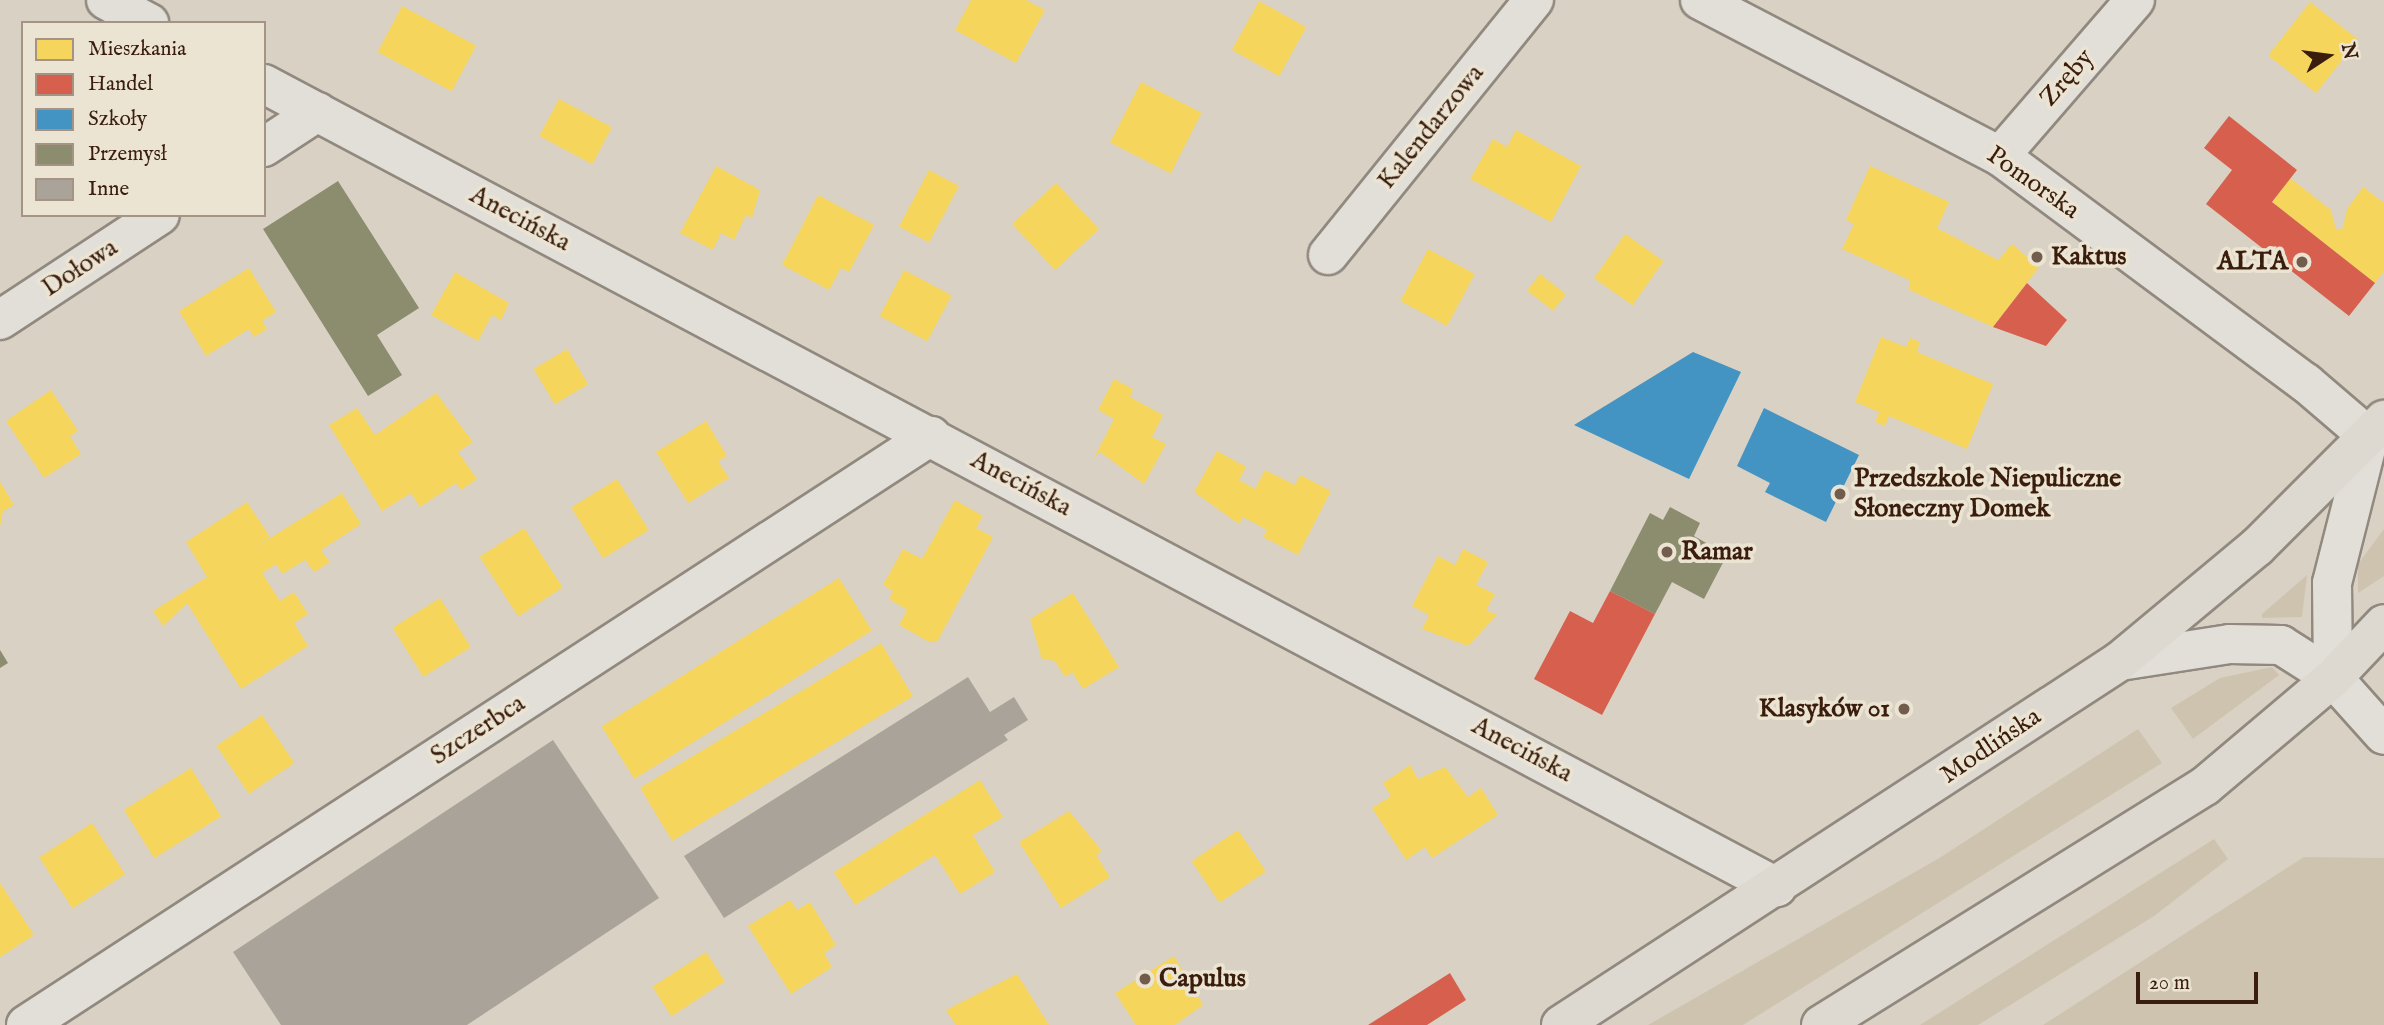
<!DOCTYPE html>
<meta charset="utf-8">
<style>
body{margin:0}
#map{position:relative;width:2384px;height:1025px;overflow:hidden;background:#d9d2c4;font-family:"IM FELL English",serif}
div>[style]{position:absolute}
.green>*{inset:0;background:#cec3af}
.homes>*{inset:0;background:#f6d55c;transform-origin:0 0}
.shops>*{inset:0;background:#d6604d}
.schools>*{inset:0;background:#4393c3}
.industry>*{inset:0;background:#8c8c6e}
.building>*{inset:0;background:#aaa399}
.roads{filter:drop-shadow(2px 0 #91897f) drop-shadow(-2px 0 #91897f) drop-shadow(0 2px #91897f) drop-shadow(0 -2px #91897f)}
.minor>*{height:38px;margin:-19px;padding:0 19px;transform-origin:19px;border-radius:19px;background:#e2dfd8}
.tertiary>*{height:38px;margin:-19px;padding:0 19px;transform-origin:19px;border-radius:19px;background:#e2dfd8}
.primary>*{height:38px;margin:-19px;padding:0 19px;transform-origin:19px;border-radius:19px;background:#ddd9d1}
.dots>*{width:19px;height:19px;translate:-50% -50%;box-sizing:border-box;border:4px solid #ece4d3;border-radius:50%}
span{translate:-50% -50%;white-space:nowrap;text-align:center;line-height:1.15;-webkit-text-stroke:7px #ece4d3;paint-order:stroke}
.street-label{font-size:26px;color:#3a1d0c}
.poi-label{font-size:26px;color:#3a1d0c;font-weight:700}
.left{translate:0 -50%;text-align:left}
.right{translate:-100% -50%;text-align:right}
.legend{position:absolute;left:21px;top:21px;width:245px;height:196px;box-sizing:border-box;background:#ece4d3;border:2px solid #a59483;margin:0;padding:9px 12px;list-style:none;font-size:21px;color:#3a1d0c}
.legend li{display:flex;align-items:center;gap:14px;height:35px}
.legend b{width:35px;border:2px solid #a59483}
.north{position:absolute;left:2293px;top:21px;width:70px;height:70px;-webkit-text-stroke:5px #ece4d3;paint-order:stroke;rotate:77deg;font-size:19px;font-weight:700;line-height:28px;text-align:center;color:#3a1d0c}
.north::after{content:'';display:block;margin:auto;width:24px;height:32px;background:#3a1d0c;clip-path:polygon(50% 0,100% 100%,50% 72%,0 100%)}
.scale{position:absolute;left:2136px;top:972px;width:122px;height:32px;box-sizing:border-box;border:4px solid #3a1d0c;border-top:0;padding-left:9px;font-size:21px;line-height:24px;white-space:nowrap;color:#3a1d0c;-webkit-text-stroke:5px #ece4d3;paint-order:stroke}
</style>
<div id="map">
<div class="green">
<i style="clip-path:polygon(2384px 529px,2384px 576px,2358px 593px,2358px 564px)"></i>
<i style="clip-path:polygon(2307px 575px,2302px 617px,2262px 618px,2262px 614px)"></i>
<i style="clip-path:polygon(2272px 667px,2279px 675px,2193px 739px,2171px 708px,2220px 678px)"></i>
<i style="clip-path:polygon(2138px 729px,2162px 763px,1743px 1025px,1648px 1025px,1941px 857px)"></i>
<i style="clip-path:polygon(2214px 839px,2228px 859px,2154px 916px,1978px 1025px,1920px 1025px)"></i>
<i style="clip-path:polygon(2304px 857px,2384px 858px,2384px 1025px,2043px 1025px)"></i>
</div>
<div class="homes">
<i style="clip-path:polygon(971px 0,1026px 0,1045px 10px,1016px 63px,955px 30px)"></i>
<i style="left:1259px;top:1px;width:54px;height:56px;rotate:29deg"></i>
<i style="left:2310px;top:2px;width:61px;height:68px;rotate:38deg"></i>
<i style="left:402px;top:6px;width:84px;height:52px;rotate:28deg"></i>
<i style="left:1141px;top:82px;width:68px;height:68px;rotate:27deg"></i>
<i style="left:559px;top:99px;width:60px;height:42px;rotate:28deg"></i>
<i style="clip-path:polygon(1516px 130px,1581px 166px,1551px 222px,1470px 179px,1493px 139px,1507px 147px)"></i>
<i style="clip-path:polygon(716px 166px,760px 190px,752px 218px,746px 215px,734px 240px,721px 233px,713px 250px,680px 233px)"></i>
<i style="clip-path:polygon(1870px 166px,1949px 202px,1937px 228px,1998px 260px,2012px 244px,2039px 267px,1993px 327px,1909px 290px,1909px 280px,1842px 249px,1854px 224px,1846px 220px)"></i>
<i style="left:929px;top:170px;width:34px;height:64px;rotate:28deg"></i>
<i style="clip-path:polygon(2290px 178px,2331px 210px,2336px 230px,2343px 228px,2347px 209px,2363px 187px,2384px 203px,2384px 271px,2375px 283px,2272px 202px)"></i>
<i style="left:1056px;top:183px;width:63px;height:60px;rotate:47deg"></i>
<i style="clip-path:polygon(818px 195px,874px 225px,849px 272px,841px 268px,829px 290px,782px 265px)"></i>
<i style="left:1625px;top:234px;width:47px;height:54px;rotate:35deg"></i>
<i style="left:1428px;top:249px;width:53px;height:59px;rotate:28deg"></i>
<i style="clip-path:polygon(249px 268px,276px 312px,262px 321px,267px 329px,254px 337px,249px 329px,206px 356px,179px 311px)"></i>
<i style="left:904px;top:270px;width:54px;height:52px;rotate:28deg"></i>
<i style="clip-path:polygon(455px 272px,509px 303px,501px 320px,492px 315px,478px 341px,431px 315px)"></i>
<i style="left:1540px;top:274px;width:33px;height:21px;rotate:38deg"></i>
<i style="clip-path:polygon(1881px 337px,1906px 347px,1910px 338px,1920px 342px,1917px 352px,1993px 384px,1967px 449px,1889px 416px,1885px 426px,1875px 422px,1879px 412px,1855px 402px)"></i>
<i style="left:567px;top:349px;width:41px;height:39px;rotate:59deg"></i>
<i style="clip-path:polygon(1114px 379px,1133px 389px,1130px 397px,1163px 415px,1152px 437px,1166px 444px,1144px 484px,1100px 452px,1094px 458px,1114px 419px,1098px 410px)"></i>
<i style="clip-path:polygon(51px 390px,78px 431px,70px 436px,81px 454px,44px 478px,6px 421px)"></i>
<i style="clip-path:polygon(436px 393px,473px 442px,458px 452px,477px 479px,461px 490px,456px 483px,420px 507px,411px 493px,382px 511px,329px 425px,357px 408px,375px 435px)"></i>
<i style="clip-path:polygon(706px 421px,727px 456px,718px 461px,729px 478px,688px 503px,656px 452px)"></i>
<i style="clip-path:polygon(1217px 451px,1246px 467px,1239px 480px,1255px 489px,1265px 470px,1295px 485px,1300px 475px,1331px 491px,1298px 555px,1263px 537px,1267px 530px,1243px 517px,1239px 524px,1194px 492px)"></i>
<i style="left:617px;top:479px;width:60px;height:54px;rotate:58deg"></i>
<i style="clip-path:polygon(0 482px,14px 505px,3px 511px,0 527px)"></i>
<i style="clip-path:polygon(342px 493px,361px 524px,321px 550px,330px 562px,314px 572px,305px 560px,282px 574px,276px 564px,262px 573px,280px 601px,294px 592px,308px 614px,294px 623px,308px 646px,241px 689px,187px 603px,163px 626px,153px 611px,207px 577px,186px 542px,247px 502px,270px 537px,251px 550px)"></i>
<i style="clip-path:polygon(955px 500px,983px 516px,976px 528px,993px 537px,937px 642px,929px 642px,899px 625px,907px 610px,889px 599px,893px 591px,883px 585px,903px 549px,922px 559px)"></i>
<i style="left:524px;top:528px;width:71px;height:53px;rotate:57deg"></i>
<i style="clip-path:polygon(1463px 549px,1488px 562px,1476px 585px,1495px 594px,1486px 610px,1497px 615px,1468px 646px,1422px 629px,1429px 615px,1412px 606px,1438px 556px,1455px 565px)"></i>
<i style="left:839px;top:578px;width:62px;height:280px;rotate:58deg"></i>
<i style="clip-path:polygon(1073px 593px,1119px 667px,1083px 689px,1072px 672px,1065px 677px,1055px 661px,1042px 659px,1030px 619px)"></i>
<i style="left:440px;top:598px;width:58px;height:56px;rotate:58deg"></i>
<i style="left:881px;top:643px;width:62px;height:281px;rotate:59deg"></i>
<i style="left:262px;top:715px;width:58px;height:55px;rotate:56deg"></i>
<i style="clip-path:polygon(1410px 765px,1418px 779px,1445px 767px,1468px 797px,1481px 788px,1498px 815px,1432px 858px,1425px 847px,1406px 860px,1372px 808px,1391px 796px,1383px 783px)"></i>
<i style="left:191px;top:768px;width:57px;height:79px;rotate:58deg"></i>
<i style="clip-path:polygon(980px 780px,1003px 817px,973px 835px,995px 872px,960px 894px,935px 855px,855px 905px,834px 872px)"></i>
<i style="clip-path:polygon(1069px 811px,1102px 851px,1096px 855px,1110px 877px,1061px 908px,1019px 842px)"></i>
<i style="left:92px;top:823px;width:61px;height:63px;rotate:57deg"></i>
<i style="left:1238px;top:830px;width:50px;height:56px;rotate:56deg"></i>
<i style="clip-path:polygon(0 883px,34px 935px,0 957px)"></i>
<i style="clip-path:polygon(790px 900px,797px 910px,810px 902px,836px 945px,824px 953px,832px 967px,791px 994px,748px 926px)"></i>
<i style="left:706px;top:952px;width:35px;height:64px;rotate:57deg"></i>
<i style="clip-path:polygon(1174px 956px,1203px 1005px,1175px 1025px,1136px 1025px,1115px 993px)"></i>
<i style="clip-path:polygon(1017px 974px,1049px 1025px,956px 1025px,946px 1010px)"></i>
</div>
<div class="shops">
<i style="clip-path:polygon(2229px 116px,2297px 170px,2272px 202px,2375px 283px,2349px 316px,2206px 204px,2232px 170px,2204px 148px)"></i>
<i style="clip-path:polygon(2027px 283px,2067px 320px,2046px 346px,1993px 327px)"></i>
<i style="clip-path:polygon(1610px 591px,1655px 614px,1602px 715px,1534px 679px,1570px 611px,1593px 623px)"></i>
<i style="clip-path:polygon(1450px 973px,1466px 1000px,1427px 1025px,1368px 1025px)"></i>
</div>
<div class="schools">
<i style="clip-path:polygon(1693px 352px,1741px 372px,1689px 479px,1574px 425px)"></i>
<i style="clip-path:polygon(1764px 408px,1859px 455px,1826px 522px,1765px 492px,1770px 483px,1737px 466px)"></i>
</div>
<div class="industry">
<i style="clip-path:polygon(338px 181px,419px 308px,377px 335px,402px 375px,368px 396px,263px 229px)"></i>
<i style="clip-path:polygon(1670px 507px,1700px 523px,1694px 536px,1727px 555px,1704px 599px,1672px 582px,1655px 614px,1610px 591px,1650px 513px,1663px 520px)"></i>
<i style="clip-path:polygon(0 650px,8px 663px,0 668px)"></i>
</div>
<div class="building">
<i style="clip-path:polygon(968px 677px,990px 712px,1014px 697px,1028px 720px,1004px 735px,1008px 740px,724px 918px,684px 856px)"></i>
<i style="clip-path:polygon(553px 740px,659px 898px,467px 1025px,281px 1025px,233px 952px)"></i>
</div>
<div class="roads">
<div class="minor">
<i style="left:106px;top:0;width:49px;rotate:28.1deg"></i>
<i style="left:1700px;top:0;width:338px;rotate:27.5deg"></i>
<i style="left:2000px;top:156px;width:381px;rotate:36.6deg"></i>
<i style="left:2306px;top:383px;width:83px;rotate:40.6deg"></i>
<i style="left:264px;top:84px;width:1713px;rotate:27.96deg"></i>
<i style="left:264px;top:147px;width:64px;rotate:-33.4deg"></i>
<i style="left:2000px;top:156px;width:206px;rotate:-49.1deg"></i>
<i style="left:1328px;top:255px;width:328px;rotate:-51.1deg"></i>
<i style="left:0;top:320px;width:191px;rotate:-33.3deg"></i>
<i style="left:26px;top:1025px;width:1080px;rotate:-33.06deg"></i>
</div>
<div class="tertiary">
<i style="left:2120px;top:661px;width:111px;rotate:-8.8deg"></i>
<i style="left:2230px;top:644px;width:51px;rotate:1.1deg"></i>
<i style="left:2281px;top:645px;width:62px;rotate:32.4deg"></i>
<i style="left:2333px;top:678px;width:76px;rotate:48.2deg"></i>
<i style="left:2333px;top:678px;width:95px;rotate:-90.6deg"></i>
<i style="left:2332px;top:583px;width:151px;rotate:-75.8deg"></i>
</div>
<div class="primary">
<i style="left:1561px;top:1025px;width:667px;rotate:-33.07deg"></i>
<i style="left:2120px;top:661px;width:178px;rotate:-39.8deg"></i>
<i style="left:2257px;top:547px;width:180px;rotate:-45deg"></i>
<i style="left:1821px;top:1025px;width:452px;rotate:-31.9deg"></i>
<i style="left:2205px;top:786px;width:167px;rotate:-40.2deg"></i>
<i style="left:2333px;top:678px;width:74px;rotate:-46.6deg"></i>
</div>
</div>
<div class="dots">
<i style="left:2037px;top:257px;background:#725c4c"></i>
<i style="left:2302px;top:262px;background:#725c4c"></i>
<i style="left:1840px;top:494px;background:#725c4c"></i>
<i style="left:1667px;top:552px;background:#725c4c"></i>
<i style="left:1904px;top:709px;background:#725c4c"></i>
<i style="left:1145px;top:979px;background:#725c4c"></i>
</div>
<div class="street-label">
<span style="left:2067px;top:78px;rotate:-49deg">Zręby</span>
<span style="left:1431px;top:127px;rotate:-51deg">Kalendarzowa</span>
<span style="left:2033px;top:183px;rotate:35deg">Pomorska</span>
<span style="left:520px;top:219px;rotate:28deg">Anecińska</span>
<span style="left:80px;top:268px;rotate:-33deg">Dołowa</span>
<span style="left:1021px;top:484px;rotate:28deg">Anecińska</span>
<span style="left:478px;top:730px;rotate:-33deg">Szczerbca</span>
<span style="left:1991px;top:746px;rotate:-34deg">Modlińska</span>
<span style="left:1522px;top:750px;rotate:28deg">Anecińska</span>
</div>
<div class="poi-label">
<span class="left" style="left:2051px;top:257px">Kaktus</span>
<span class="right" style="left:2288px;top:262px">ALTA</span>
<span class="left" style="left:1854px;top:494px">Przedszkole Niepuliczne<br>Słoneczny Domek</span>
<span class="left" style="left:1681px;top:552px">Ramar</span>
<span class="right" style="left:1890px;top:709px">Klasyków 01</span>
<span class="left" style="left:1159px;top:979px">Capulus</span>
</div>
<ul class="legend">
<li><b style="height:19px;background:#f6d55c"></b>Mieszkania</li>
<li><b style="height:19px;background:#d6604d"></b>Handel</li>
<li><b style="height:19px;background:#4393c3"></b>Szkoły</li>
<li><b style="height:19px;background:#8c8c6e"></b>Przemysł</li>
<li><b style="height:19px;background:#aaa399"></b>Inne</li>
</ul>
<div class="north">N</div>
<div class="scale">20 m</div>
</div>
